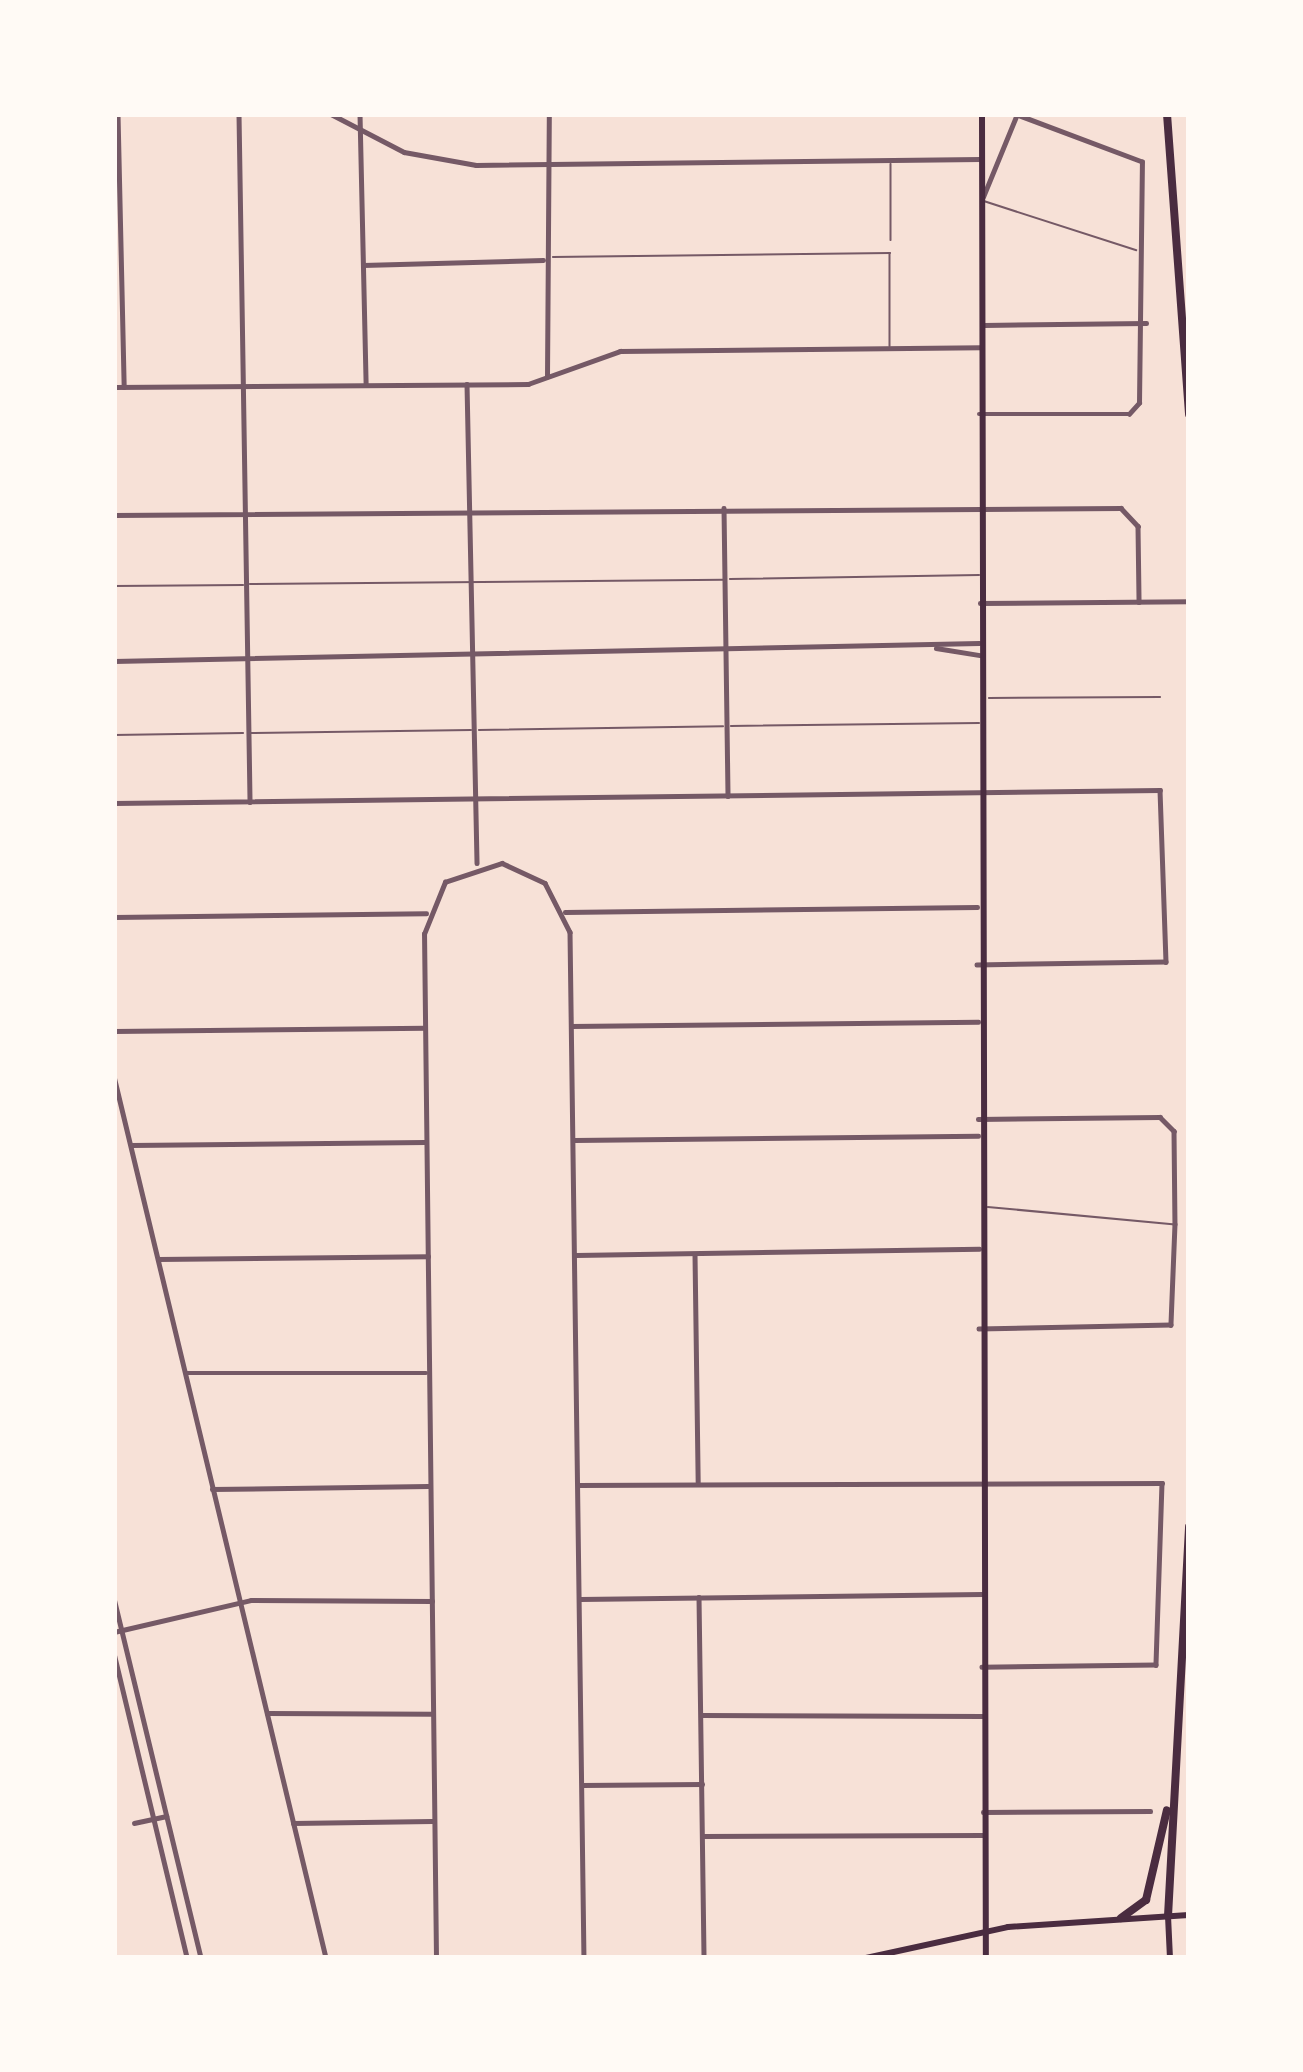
<!DOCTYPE html>
<style>
body{margin:0}
#map{position:relative;width:1303px;height:2072px;overflow:hidden;background:#f7e1d7;font-family:"Noto Sans",sans-serif}
div>[style]{position:absolute}
.service>*{height:1.5px;margin:-0.75px;padding:0 0.75px;transform-origin:0.75px;border-radius:0.75px;background:#755966}
.minor>*{height:4.5px;margin:-2.25px;padding:0 2.25px;transform-origin:2.25px;border-radius:2.25px;background:#755966}
.tertiary>*{height:4.5px;margin:-2.25px;padding:0 2.25px;transform-origin:2.25px;border-radius:2.25px;background:#755966}
.secondary>*{height:6px;margin:-3px;padding:0 3px;transform-origin:3px;border-radius:3px;background:#4a2c40}
.motorway>*{height:8px;margin:-4px;padding:0 4px;transform-origin:4px;border-radius:4px;background:#4a2c40}
span{translate:-50% -50%;white-space:nowrap;text-align:center;line-height:1.15;-webkit-text-stroke:12px #fffaf5;paint-order:stroke}
.frame{position:absolute;inset:0;border:117px solid #fffaf5;pointer-events:none}
</style>
<div id="map">
<div class="service">
<i style="left:891px;top:164px;width:76px;rotate:90deg"></i>
<i style="left:984px;top:201px;width:160px;rotate:17.9deg"></i>
<i style="left:553px;top:257px;width:337px;rotate:-0.7deg"></i>
<i style="left:890px;top:253px;width:93px;rotate:90deg"></i>
<i style="left:730px;top:579px;width:249px;rotate:-0.9deg"></i>
<i style="left:250px;top:584px;width:473px;rotate:-0.5deg"></i>
<i style="left:114px;top:586px;width:129px;rotate:-0.4deg"></i>
<i style="left:989px;top:698px;width:171px;rotate:-0.3deg"></i>
<i style="left:731px;top:726px;width:248px;rotate:-0.7deg"></i>
<i style="left:479px;top:730px;width:244px;rotate:-0.9deg"></i>
<i style="left:251px;top:733px;width:220px;rotate:-0.8deg"></i>
<i style="left:114px;top:735px;width:129px;rotate:-0.9deg"></i>
<i style="left:988px;top:1207px;width:185px;rotate:5.3deg"></i>
</div>
<div class="minor">
<i style="left:118px;top:114px;width:273px;rotate:88.7deg"></i>
<i style="left:239px;top:114px;width:688px;rotate:89.08deg"></i>
<i style="left:331px;top:114px;width:82px;rotate:27.5deg"></i>
<i style="left:404px;top:152px;width:73px;rotate:10.2deg"></i>
<i style="left:476px;top:165px;width:504px;rotate:-0.68deg"></i>
<i style="left:360px;top:114px;width:270px;rotate:88.7deg"></i>
<i style="left:983px;top:197px;width:90px;rotate:-67.7deg"></i>
<i style="left:363px;top:265px;width:180px;rotate:-1.6deg"></i>
<i style="left:984px;top:325px;width:162px;rotate:-0.7deg"></i>
<i style="left:547px;top:377px;width:263px;rotate:-89.6deg"></i>
<i style="left:467px;top:384px;width:479px;rotate:88.8deg"></i>
<i style="left:114px;top:387px;width:414px;rotate:-0.4deg"></i>
<i style="left:528px;top:384px;width:98px;rotate:-19.7deg"></i>
<i style="left:620px;top:351px;width:361px;rotate:-0.6deg"></i>
<i style="left:979px;top:414px;width:150px"></i>
<i style="left:1129px;top:414px;width:15px;rotate:-48deg"></i>
<i style="left:1139px;top:403px;width:241px;rotate:-89.3deg"></i>
<i style="left:1142px;top:162px;width:137px;rotate:-159.4deg"></i>
<i style="left:724px;top:508px;width:288px;rotate:89.2deg"></i>
<i style="left:114px;top:515px;width:1007px;rotate:-0.4deg"></i>
<i style="left:1121px;top:508px;width:25px;rotate:47deg"></i>
<i style="left:1138px;top:526px;width:76px;rotate:89.2deg"></i>
<i style="left:980px;top:603px;width:209px;rotate:-0.5deg"></i>
<i style="left:114px;top:803px;width:1046px;rotate:-0.71deg"></i>
<i style="left:1160px;top:790px;width:172px;rotate:88deg"></i>
<i style="left:1166px;top:962px;width:189px;rotate:179.1deg"></i>
<i style="left:565px;top:912px;width:412px;rotate:-0.7deg"></i>
<i style="left:114px;top:917px;width:312px;rotate:-0.7deg"></i>
<i style="left:571px;top:1026px;width:407px;rotate:-0.6deg"></i>
<i style="left:114px;top:1031px;width:311px;rotate:-0.6deg"></i>
<i style="left:114px;top:1076px;width:907px;rotate:76.48deg"></i>
<i style="left:978px;top:1119px;width:182px;rotate:-0.6deg"></i>
<i style="left:1160px;top:1117px;width:20px;rotate:45deg"></i>
<i style="left:1174px;top:1131px;width:93px;rotate:89.4deg"></i>
<i style="left:1175px;top:1224px;width:101px;rotate:92.3deg"></i>
<i style="left:1171px;top:1325px;width:192px;rotate:178.8deg"></i>
<i style="left:574px;top:1140px;width:404px;rotate:-0.6deg"></i>
<i style="left:131px;top:1145px;width:294px;rotate:-0.6deg"></i>
<i style="left:695px;top:1254px;width:228px;rotate:89.2deg"></i>
<i style="left:576px;top:1255px;width:403px;rotate:-0.9deg"></i>
<i style="left:158px;top:1259px;width:270px;rotate:-0.6deg"></i>
<i style="left:186px;top:1373px;width:240px"></i>
<i style="left:578px;top:1485px;width:584px;rotate:-0.2deg"></i>
<i style="left:1162px;top:1483px;width:182px;rotate:91.9deg"></i>
<i style="left:1156px;top:1665px;width:174px;rotate:179.3deg"></i>
<i style="left:212px;top:1489px;width:216px;rotate:-0.8deg"></i>
<i style="left:699px;top:1597px;width:361px;rotate:89.2deg"></i>
<i style="left:580px;top:1599px;width:402px;rotate:-0.7deg"></i>
<i style="left:114px;top:1632px;width:141px;rotate:-13.1deg"></i>
<i style="left:251px;top:1600px;width:181px;rotate:0.3deg"></i>
<i style="left:267px;top:1713px;width:166px;rotate:0.3deg"></i>
<i style="left:701px;top:1715px;width:281px;rotate:0.2deg"></i>
<i style="left:582px;top:1785px;width:120px;rotate:-0.5deg"></i>
<i style="left:983px;top:1812px;width:167px;rotate:-0.3deg"></i>
<i style="left:134px;top:1823px;width:33px;rotate:-12deg"></i>
<i style="left:293px;top:1823px;width:139px;rotate:-0.8deg"></i>
<i style="left:703px;top:1836px;width:280px;rotate:-0.2deg"></i>
<i style="left:436px;top:1958px;width:1024px;rotate:-90.67deg"></i>
<i style="left:424px;top:934px;width:56px;rotate:-68deg"></i>
<i style="left:445px;top:882px;width:60px;rotate:-18.4deg"></i>
<i style="left:502px;top:863px;width:47px;rotate:24.9deg"></i>
<i style="left:545px;top:883px;width:55px;rotate:63deg"></i>
<i style="left:570px;top:932px;width:1026px;rotate:89.22deg"></i>
</div>
<div class="tertiary">
<i style="left:936px;top:648px;width:44px;rotate:9.2deg"></i>
<i style="left:114px;top:661px;width:865px;rotate:-1.19deg"></i>
<i style="left:114px;top:1598px;width:370px;rotate:76.4deg"></i>
<i style="left:114px;top:1653px;width:314px;rotate:76.5deg"></i>
</div>
<div class="secondary">
<i style="left:982px;top:114px;width:1844px;rotate:89.88deg"></i>
<i style="left:1168px;top:1916px;width:42px;rotate:87.3deg"></i>
<i style="left:866px;top:1958px;width:145px;rotate:-12.3deg"></i>
<i style="left:1008px;top:1927px;width:181px;rotate:-3.8deg"></i>
</div>
<div class="motorway">
<i style="left:1167px;top:114px;width:301px;rotate:85.8deg"></i>
<i style="left:1168px;top:1916px;width:390px;rotate:-86.9deg"></i>
<i style="left:1121px;top:1918px;width:31px;rotate:-36deg"></i>
<i style="left:1146px;top:1900px;width:92px;rotate:-76.9deg"></i>
</div>
<div class="frame"></div>
</div>
